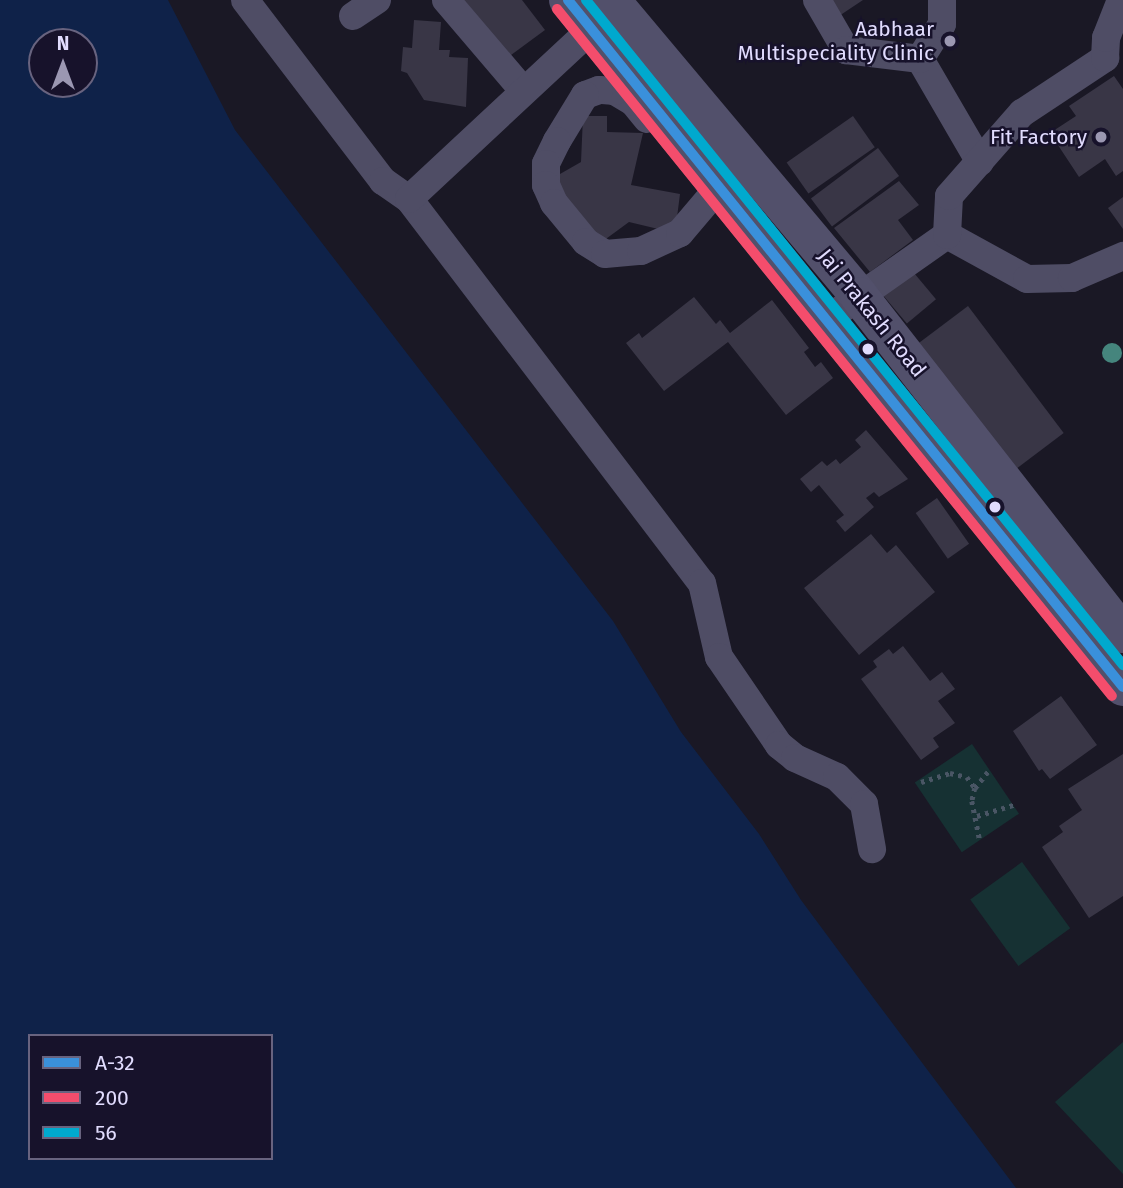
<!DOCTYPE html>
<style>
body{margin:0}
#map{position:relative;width:1123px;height:1188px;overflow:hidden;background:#1a1825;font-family:"Fira Sans",sans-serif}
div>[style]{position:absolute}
.green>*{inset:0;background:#163133;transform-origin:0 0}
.water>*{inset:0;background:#0f2249}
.building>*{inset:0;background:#393646;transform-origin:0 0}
.path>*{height:4.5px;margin-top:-2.25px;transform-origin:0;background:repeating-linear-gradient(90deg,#4a5665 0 3.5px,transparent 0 8.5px)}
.street>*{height:28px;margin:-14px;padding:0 14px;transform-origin:14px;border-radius:14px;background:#4f4d65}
.secondary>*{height:38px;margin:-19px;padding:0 19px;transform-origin:19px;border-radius:19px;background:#52506b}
.bus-1>*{height:10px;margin:-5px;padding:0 5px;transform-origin:5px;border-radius:5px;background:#3a90db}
.bus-2>*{height:10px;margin:-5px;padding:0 5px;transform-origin:5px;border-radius:5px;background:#f44d6c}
.bus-3>*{height:10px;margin:-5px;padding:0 5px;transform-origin:5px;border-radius:5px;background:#00a9ce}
.trees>*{width:20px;height:20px;margin:-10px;border-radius:50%;background:#45857d}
.dots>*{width:19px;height:19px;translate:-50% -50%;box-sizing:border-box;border:4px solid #17122b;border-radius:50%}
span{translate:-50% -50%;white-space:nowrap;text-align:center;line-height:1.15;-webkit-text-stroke:5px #17122b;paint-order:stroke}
.poi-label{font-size:21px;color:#e1dcfe}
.right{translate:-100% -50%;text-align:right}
.street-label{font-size:21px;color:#e1dcfe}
.legend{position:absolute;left:28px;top:1034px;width:245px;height:126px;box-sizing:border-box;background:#17122b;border:2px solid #68637f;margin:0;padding:9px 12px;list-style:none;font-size:21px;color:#e1dcfe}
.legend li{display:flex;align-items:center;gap:14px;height:35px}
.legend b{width:35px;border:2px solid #68637f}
.north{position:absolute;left:28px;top:28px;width:70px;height:70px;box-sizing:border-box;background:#17122b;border:2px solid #68637f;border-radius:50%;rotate:0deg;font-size:19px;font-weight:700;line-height:28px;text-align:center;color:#e1dcfe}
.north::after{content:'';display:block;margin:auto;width:24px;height:32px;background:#9b97b2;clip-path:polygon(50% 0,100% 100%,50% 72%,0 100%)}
</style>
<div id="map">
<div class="green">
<i style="left:972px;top:744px;width:84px;height:69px;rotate:56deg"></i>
<i style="left:1022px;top:862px;width:82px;height:64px;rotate:54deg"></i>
<i style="clip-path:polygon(1123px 1042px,1123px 1174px,1055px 1102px)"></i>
</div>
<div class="water">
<i style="clip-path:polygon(evenodd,0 0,168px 0,235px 130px,613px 621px,681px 732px,759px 834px,801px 900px,875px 1000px,1016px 1188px,0 1188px,0 0,42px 42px,84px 42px,84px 84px,42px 84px,42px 42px,0 0,30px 1036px,271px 1036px,271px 1158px,30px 1158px,30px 1036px)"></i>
</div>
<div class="building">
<i style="clip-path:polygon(463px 0,522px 0,545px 30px,507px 58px)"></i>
<i style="clip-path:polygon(820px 0,863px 0,833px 20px)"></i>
<i style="clip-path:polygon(414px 20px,441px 22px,439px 50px,450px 50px,449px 57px,468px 58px,466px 107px,424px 100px,407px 73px,401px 71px,403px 47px,412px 48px)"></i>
<i style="clip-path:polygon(1114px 76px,1123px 89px,1123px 171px,1116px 176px,1105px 159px,1079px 177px,1050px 133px,1076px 116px,1069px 106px)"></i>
<i style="clip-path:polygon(583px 116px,607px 116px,607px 132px,643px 133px,631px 185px,680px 194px,675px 233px,629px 222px,599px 244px,553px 178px,581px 162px)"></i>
<i style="left:853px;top:116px;width:38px;height:81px;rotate:55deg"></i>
<i style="left:878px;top:148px;width:35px;height:84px;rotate:53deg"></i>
<i style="clip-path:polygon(899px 181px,919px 205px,898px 220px,913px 240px,870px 272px,834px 228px)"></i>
<i style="clip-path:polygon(1123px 197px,1123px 229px,1108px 208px)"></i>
<i style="left:909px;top:267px;width:42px;height:38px;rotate:50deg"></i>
<i style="clip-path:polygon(694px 297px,716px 324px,720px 320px,730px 333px,772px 300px,809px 348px,804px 352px,815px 367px,821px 362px,833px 378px,786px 415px,728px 342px,664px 391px,626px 343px,639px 333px,642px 338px)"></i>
<i style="left:968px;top:306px;width:159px;height:62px;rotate:53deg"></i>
<i style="clip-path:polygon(866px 430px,908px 479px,879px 497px,874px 492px,866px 498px,874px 507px,845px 532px,836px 521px,844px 515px,819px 485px,811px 492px,800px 479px,822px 461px,827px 466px,836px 459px,840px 464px,861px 447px,855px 440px)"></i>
<i style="left:937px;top:498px;width:56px;height:26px;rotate:55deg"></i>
<i style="clip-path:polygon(871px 534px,887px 553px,896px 545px,935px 592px,859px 655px,804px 588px)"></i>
<i style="clip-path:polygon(903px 646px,930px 681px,942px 672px,955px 689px,938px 701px,955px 723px,933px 738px,939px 747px,921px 760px,861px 679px,877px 667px,873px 661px,889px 649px,893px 654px)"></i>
<i style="clip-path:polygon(1061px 696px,1097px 745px,1050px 779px,1042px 769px,1039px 771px,1013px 731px)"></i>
<i style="clip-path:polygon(1123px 754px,1123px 896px,1089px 918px,1042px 847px,1063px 832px,1059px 826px,1082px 810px,1068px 789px)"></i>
</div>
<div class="path">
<i style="left:921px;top:782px;width:30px;rotate:-17deg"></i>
<i style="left:950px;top:773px;width:17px;rotate:13deg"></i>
<i style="left:967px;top:777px;width:14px;rotate:54deg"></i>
<i style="left:975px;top:788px;width:13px;rotate:103deg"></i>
<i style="left:972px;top:801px;width:41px;rotate:78.7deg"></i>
<i style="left:975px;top:788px;width:23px;rotate:-52deg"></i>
<i style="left:977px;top:816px;width:38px;rotate:-17deg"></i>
</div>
<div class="street">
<i style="left:245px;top:0;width:228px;rotate:52.7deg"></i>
<i style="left:383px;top:181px;width:32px;rotate:35deg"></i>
<i style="left:409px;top:199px;width:483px;rotate:52.7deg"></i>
<i style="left:702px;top:583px;width:76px;rotate:77.1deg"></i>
<i style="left:719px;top:657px;width:107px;rotate:55.7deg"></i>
<i style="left:779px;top:745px;width:21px;rotate:39deg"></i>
<i style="left:795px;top:758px;width:46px;rotate:24.3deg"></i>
<i style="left:837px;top:777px;width:38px;rotate:45deg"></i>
<i style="left:864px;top:804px;width:46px;rotate:79.9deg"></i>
<i style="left:446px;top:0;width:118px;rotate:49.5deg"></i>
<i style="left:817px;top:0;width:58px;rotate:59.9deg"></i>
<i style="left:846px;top:50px;width:75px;rotate:6.9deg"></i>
<i style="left:353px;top:16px;width:29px;rotate:-34deg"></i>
<i style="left:920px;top:59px;width:119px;rotate:59.8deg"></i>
<i style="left:920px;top:59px;width:41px;rotate:-57.8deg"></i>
<i style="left:942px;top:24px;width:24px;rotate:-90deg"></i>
<i style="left:647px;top:119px;width:22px;rotate:-129deg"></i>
<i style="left:633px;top:102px;width:21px;rotate:-149deg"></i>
<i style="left:615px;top:91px;width:16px;rotate:-176deg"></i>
<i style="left:599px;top:90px;width:15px;rotate:160deg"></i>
<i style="left:585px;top:95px;width:54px;rotate:121.3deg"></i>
<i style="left:557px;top:141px;width:25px;rotate:116deg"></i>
<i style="left:546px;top:164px;width:21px;rotate:90deg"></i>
<i style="left:546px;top:185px;width:20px;rotate:66deg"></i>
<i style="left:554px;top:203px;width:50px;rotate:50.6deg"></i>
<i style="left:586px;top:242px;width:22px;rotate:32deg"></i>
<i style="left:605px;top:254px;width:36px;rotate:-5deg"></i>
<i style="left:641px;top:251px;width:43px;rotate:-24.8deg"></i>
<i style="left:680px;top:233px;width:60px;rotate:-49.7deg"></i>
<i style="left:409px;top:199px;width:267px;rotate:-43deg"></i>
<i style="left:947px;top:235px;width:91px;rotate:28.8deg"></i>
<i style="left:1027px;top:279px;width:45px;rotate:-1.3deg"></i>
<i style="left:1072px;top:278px;width:56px;rotate:-23.3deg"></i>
<i style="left:826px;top:320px;width:148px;rotate:-35.1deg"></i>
<i style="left:947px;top:235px;width:39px;rotate:-87deg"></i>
<i style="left:949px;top:196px;width:111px;rotate:-48.7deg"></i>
<i style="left:1022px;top:113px;width:100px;rotate:-33.5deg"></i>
<i style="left:1105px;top:58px;width:20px;rotate:-87deg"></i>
<i style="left:1106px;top:38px;width:41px;rotate:-68.5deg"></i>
</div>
<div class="secondary">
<i style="left:568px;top:0;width:883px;rotate:51.07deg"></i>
<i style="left:611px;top:0;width:386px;rotate:50deg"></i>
<i style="left:859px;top:296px;width:429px;rotate:52deg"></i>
</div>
<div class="bus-1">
<i style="left:568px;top:0;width:883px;rotate:51.07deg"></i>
</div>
<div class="bus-2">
<i style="left:557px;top:9px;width:883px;rotate:51.07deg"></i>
</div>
<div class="bus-3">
<i style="left:586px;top:0;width:855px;rotate:51.08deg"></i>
</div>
<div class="trees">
<i style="left:1112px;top:353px"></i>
</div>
<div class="dots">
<i style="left:950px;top:41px;background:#9b97b2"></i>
<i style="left:1101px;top:137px;background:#9b97b2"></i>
<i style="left:868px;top:349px;background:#e1dcfe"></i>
<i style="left:995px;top:507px;background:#e1dcfe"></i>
</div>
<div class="poi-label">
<span class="right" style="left:934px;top:41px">Aabhaar<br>Multispeciality Clinic</span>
<span class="right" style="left:1087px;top:137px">Fit Factory</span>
</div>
<div class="street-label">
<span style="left:872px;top:313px;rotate:51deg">Jai Prakash Road</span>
</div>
<ul class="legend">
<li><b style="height:9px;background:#3a90db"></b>A-32</li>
<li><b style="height:9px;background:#f44d6c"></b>200</li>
<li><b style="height:9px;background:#00a9ce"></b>56</li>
</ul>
<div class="north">N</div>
</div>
